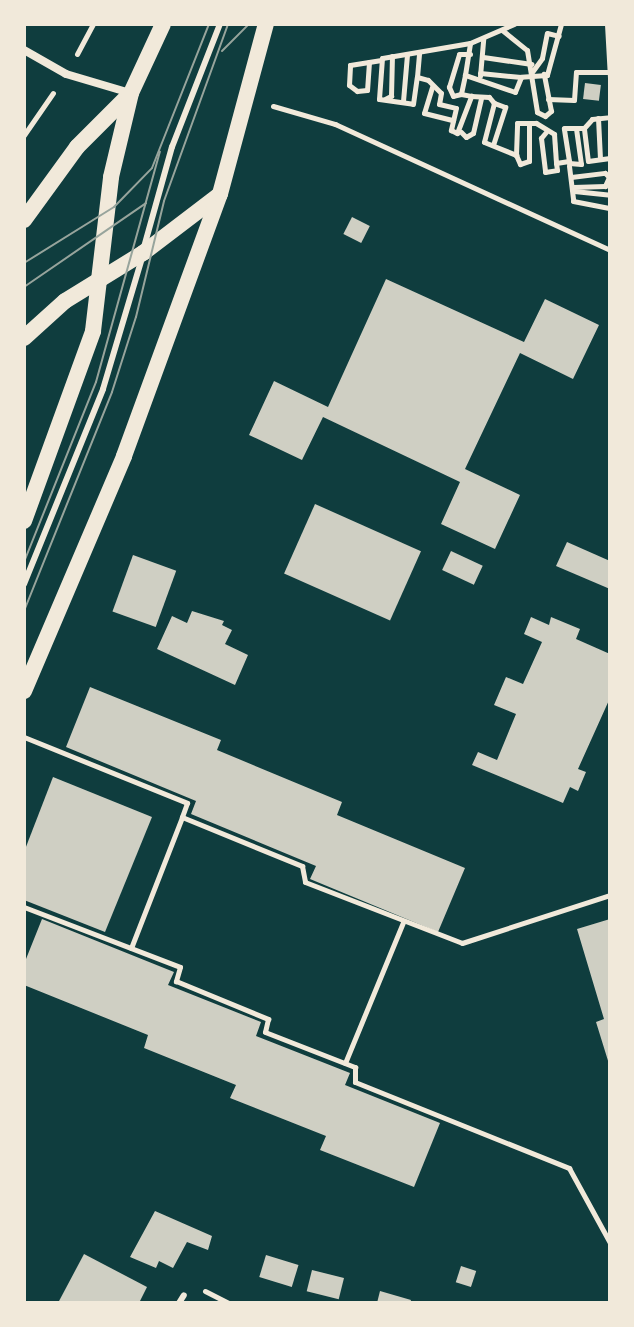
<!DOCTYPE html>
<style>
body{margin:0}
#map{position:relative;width:634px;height:1327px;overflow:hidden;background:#0f3d3e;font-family:"DM Sans",sans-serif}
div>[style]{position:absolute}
.building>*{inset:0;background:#cfcfc3;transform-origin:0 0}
.path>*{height:5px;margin:-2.5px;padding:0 2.5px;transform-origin:2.5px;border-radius:2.5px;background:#f1e9da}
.service>*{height:6px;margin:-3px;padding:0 3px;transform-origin:3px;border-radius:3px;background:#f1e9da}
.minor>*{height:8px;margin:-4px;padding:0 4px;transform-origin:4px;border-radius:4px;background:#f1e9da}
.secondary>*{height:16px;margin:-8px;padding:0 8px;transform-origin:8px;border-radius:8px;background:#f1e9da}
.tram>*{height:2px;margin:-1px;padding:0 1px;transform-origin:1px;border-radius:1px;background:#97a49c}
span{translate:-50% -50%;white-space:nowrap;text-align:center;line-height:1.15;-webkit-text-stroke:6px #f1e9da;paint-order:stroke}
.frame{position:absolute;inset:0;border:26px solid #f1e9da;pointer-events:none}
</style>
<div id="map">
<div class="building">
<i style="left:585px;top:83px;width:16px;height:16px;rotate:7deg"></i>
<i style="left:352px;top:217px;width:20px;height:19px;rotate:27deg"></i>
<i style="clip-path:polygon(386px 279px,524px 342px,545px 299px,599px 325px,573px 379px,520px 353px,465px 469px,520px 495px,495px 549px,441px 524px,460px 482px,323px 417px,302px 460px,249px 435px,274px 381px,328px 407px)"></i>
<i style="left:315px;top:504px;width:116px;height:76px;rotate:24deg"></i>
<i style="clip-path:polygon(567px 542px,610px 561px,610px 589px,556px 566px)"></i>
<i style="left:451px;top:551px;width:35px;height:21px;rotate:25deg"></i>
<i style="left:133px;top:555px;width:46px;height:60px;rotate:20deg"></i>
<i style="clip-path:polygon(192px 611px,224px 621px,222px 625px,232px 630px,225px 644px,248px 655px,235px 685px,157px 649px,172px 616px,187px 623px)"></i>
<i style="clip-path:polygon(531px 617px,549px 625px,551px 617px,580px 629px,576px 639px,610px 654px,610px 698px,578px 769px,586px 772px,578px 791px,570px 787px,563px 803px,472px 765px,478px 752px,497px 760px,516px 714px,494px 705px,506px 677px,523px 684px,542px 642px,524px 634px)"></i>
<i style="clip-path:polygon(90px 687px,221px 740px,217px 750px,342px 802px,337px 815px,465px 868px,438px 932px,310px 879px,316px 866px,191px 814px,196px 801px,66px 747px)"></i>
<i style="clip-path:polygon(53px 777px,152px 817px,105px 932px,24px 900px,24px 852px)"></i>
<i style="clip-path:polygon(42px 919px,174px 972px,168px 985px,261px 1022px,256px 1036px,350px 1073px,345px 1085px,440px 1123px,414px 1187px,320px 1150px,326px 1136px,230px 1098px,236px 1085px,144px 1048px,148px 1035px,24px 985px,24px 964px)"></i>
<i style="clip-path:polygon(610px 919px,610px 1064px,609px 1064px,596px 1022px,604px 1019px,577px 929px)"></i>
<i style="clip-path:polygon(155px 1211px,212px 1236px,208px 1250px,187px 1242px,173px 1268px,159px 1261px,156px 1268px,130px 1257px)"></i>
<i style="clip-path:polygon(84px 1254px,147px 1287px,139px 1303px,58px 1303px)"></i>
<i style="left:266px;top:1255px;width:34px;height:23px;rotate:17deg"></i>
<i style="left:461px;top:1266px;width:16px;height:17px;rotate:18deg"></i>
<i style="left:312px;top:1270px;width:33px;height:22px;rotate:14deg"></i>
<i style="clip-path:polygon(380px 1291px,411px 1300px,410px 1303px,377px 1303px)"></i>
</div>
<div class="path">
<i style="left:561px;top:24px;width:53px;rotate:105.4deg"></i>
<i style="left:547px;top:75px;width:26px;rotate:176deg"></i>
<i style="left:521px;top:77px;width:16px;rotate:112deg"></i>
<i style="left:515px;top:92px;width:53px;rotate:-161.2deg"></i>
<i style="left:465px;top:75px;width:32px;rotate:-81deg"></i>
<i style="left:470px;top:43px;width:89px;rotate:170.3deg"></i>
<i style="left:382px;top:58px;width:41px;rotate:94.2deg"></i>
<i style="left:379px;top:99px;width:34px;rotate:8deg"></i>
<i style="left:413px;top:104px;width:27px;rotate:-82deg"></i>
<i style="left:417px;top:77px;width:11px;rotate:15deg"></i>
<i style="left:428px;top:80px;width:18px;rotate:45deg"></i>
<i style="left:441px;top:93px;width:11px;rotate:100deg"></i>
<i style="left:439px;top:104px;width:17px;rotate:13deg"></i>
<i style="left:456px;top:108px;width:23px;rotate:103deg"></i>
<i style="left:451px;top:130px;width:7px;rotate:27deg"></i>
<i style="left:457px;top:133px;width:40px;rotate:-69deg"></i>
<i style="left:471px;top:96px;width:18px;rotate:3deg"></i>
<i style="left:489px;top:97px;width:8px;rotate:50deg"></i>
<i style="left:494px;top:103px;width:40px;rotate:104.4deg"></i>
<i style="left:484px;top:142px;width:35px;rotate:22deg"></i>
<i style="left:516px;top:155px;width:32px;rotate:-88deg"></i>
<i style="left:517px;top:123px;width:19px"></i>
<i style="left:536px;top:123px;width:21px;rotate:31deg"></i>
<i style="left:554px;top:134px;width:29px;rotate:86deg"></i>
<i style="left:556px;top:163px;width:13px;rotate:-9deg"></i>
<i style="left:569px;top:161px;width:33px;rotate:-99deg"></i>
<i style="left:564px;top:128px;width:20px"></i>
<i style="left:584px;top:128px;width:12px;rotate:-48deg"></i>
<i style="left:592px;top:119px;width:18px;rotate:-6deg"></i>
<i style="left:607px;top:24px;width:54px;rotate:86.8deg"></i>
<i style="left:502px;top:30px;width:32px;rotate:39deg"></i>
<i style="left:527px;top:50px;width:63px;rotate:80.8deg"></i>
<i style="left:537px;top:112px;width:9px;rotate:27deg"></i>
<i style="left:545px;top:116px;width:8px;rotate:-40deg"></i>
<i style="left:551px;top:111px;width:38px;rotate:-101deg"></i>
<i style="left:470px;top:43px;width:48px;rotate:-23.4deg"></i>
<i style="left:77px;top:54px;width:34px;rotate:-62deg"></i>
<i style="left:483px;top:57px;width:49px;rotate:8.3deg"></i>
<i style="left:369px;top:62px;width:28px;rotate:94deg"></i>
<i style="left:367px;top:90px;width:10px;rotate:174deg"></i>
<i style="left:357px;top:91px;width:10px;rotate:-143deg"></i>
<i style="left:349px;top:85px;width:20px;rotate:-87deg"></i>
<i style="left:350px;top:65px;width:30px;rotate:-9deg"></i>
<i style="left:532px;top:72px;width:17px;rotate:-54deg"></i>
<i style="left:542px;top:58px;width:25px;rotate:-79deg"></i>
<i style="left:547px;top:33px;width:12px;rotate:14deg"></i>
<i style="left:480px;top:73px;width:41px;rotate:5.6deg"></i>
<i style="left:465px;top:75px;width:19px;rotate:102deg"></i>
<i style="left:461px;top:94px;width:10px;rotate:11deg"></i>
<i style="left:480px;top:76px;width:37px;rotate:-85deg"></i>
<i style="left:417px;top:77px;width:25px;rotate:-85deg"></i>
<i style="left:432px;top:87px;width:27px;rotate:107deg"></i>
<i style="left:424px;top:113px;width:30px;rotate:14deg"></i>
<i style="left:461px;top:94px;width:8px;rotate:166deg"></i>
<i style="left:453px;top:96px;width:10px;rotate:-114deg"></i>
<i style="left:449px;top:87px;width:34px;rotate:-73deg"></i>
<i style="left:459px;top:54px;width:11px"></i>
<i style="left:385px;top:99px;width:7px;rotate:-27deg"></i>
<i style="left:391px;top:96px;width:40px;rotate:-88.6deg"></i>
<i style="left:548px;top:99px;width:26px;rotate:2deg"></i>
<i style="left:574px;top:100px;width:28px;rotate:-86deg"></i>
<i style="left:576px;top:72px;width:34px"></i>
<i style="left:403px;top:101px;width:47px;rotate:-85.1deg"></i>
<i style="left:273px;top:106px;width:65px;rotate:16.2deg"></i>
<i style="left:335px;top:124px;width:302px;rotate:24.6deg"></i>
<i style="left:598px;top:118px;width:41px;rotate:87.2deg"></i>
<i style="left:584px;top:129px;width:32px;rotate:83deg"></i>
<i style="left:588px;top:161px;width:22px;rotate:-8deg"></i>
<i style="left:461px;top:132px;width:7px;rotate:45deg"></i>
<i style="left:466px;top:137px;width:8px;rotate:-30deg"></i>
<i style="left:473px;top:133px;width:35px;rotate:-77deg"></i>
<i style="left:546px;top:132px;width:8px;rotate:130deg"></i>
<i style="left:541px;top:138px;width:34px;rotate:83deg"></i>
<i style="left:545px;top:172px;width:12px;rotate:-9deg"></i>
<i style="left:557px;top:170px;width:7px;rotate:-98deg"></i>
<i style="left:24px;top:135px;width:51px;rotate:-55.4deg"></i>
<i style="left:493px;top:145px;width:40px;rotate:-72deg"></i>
<i style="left:505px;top:107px;width:12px;rotate:-160deg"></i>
<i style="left:516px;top:155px;width:10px;rotate:66deg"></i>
<i style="left:520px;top:164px;width:9px;rotate:-18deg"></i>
<i style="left:529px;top:161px;width:38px;rotate:-90deg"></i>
<i style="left:569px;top:163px;width:12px;rotate:5deg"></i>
<i style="left:581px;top:164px;width:35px;rotate:-98deg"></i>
<i style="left:569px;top:166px;width:35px;rotate:83deg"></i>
<i style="left:573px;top:201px;width:38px;rotate:11deg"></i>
<i style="left:571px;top:177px;width:34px;rotate:-7deg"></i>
<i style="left:605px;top:173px;width:6px;rotate:45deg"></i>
<i style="left:609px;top:177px;width:10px;rotate:114deg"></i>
<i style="left:605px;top:186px;width:32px;rotate:178deg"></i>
<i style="left:574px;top:191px;width:36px;rotate:6deg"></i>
<i style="left:24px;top:737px;width:176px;rotate:22deg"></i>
<i style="left:187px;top:803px;width:15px;rotate:110deg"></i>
<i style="left:182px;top:817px;width:130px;rotate:22.2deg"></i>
<i style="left:302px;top:866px;width:16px;rotate:79deg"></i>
<i style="left:305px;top:882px;width:168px;rotate:21.2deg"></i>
<i style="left:462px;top:943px;width:156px;rotate:-18deg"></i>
<i style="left:24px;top:907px;width:167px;rotate:21deg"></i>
<i style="left:180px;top:967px;width:15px;rotate:106deg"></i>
<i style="left:176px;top:981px;width:100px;rotate:22.4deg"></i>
<i style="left:268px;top:1019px;width:13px;rotate:103deg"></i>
<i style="left:265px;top:1032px;width:97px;rotate:21.3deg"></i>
<i style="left:355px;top:1067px;width:15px;rotate:90deg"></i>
<i style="left:355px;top:1082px;width:231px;rotate:21.9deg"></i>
<i style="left:569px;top:1168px;width:85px;rotate:61.3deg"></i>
<i style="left:131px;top:948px;width:141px;rotate:-68.7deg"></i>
<i style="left:345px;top:1063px;width:152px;rotate:-67.6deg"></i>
<i style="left:205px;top:1291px;width:27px;rotate:27deg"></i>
</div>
<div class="service">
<i style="left:144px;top:247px;width:104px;rotate:-74.4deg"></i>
<i style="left:172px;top:147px;width:132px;rotate:-68.7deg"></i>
<i style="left:24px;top:584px;width:210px;rotate:-67.9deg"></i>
<i style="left:103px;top:389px;width:137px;rotate:-73.4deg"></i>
<i style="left:179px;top:1303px;width:9px;rotate:-58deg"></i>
</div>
<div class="minor">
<i style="left:24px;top:50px;width:48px;rotate:29.7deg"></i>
<i style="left:66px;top:74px;width:67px;rotate:16.5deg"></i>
</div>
<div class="secondary">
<i style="left:24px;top:220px;width:90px;rotate:-54deg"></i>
<i style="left:77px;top:147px;width:76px;rotate:-45deg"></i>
<i style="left:131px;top:93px;width:76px;rotate:-65.1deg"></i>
<i style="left:24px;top:338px;width:55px;rotate:-42.1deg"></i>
<i style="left:65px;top:301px;width:92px;rotate:-31.6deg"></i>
<i style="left:143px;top:253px;width:96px;rotate:-37.3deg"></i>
<i style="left:24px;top:521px;width:202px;rotate:-70deg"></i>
<i style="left:93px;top:331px;width:155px;rotate:-83.3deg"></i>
<i style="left:111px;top:177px;width:86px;rotate:-76.6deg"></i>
<i style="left:24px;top:691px;width:255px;rotate:-66.9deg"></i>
<i style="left:124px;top:456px;width:279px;rotate:-69.9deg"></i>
<i style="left:220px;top:194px;width:176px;rotate:-74.9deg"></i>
</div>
<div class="tram">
<i style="left:222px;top:51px;width:38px;rotate:-45deg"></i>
<i style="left:24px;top:263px;width:106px;rotate:-31.9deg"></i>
<i style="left:114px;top:207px;width:54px;rotate:-45.7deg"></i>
<i style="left:152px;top:168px;width:155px;rotate:-68.4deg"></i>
<i style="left:24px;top:287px;width:148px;rotate:-34.5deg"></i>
<i style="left:24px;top:562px;width:194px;rotate:-68.2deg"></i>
<i style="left:96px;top:382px;width:239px;rotate:-74.5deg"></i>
<i style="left:24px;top:611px;width:236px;rotate:-68.1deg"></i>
<i style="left:112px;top:392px;width:79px;rotate:-72.3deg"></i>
<i style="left:136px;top:317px;width:119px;rotate:-76.4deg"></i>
<i style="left:164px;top:201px;width:188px;rotate:-70.1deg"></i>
</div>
<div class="frame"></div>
</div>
